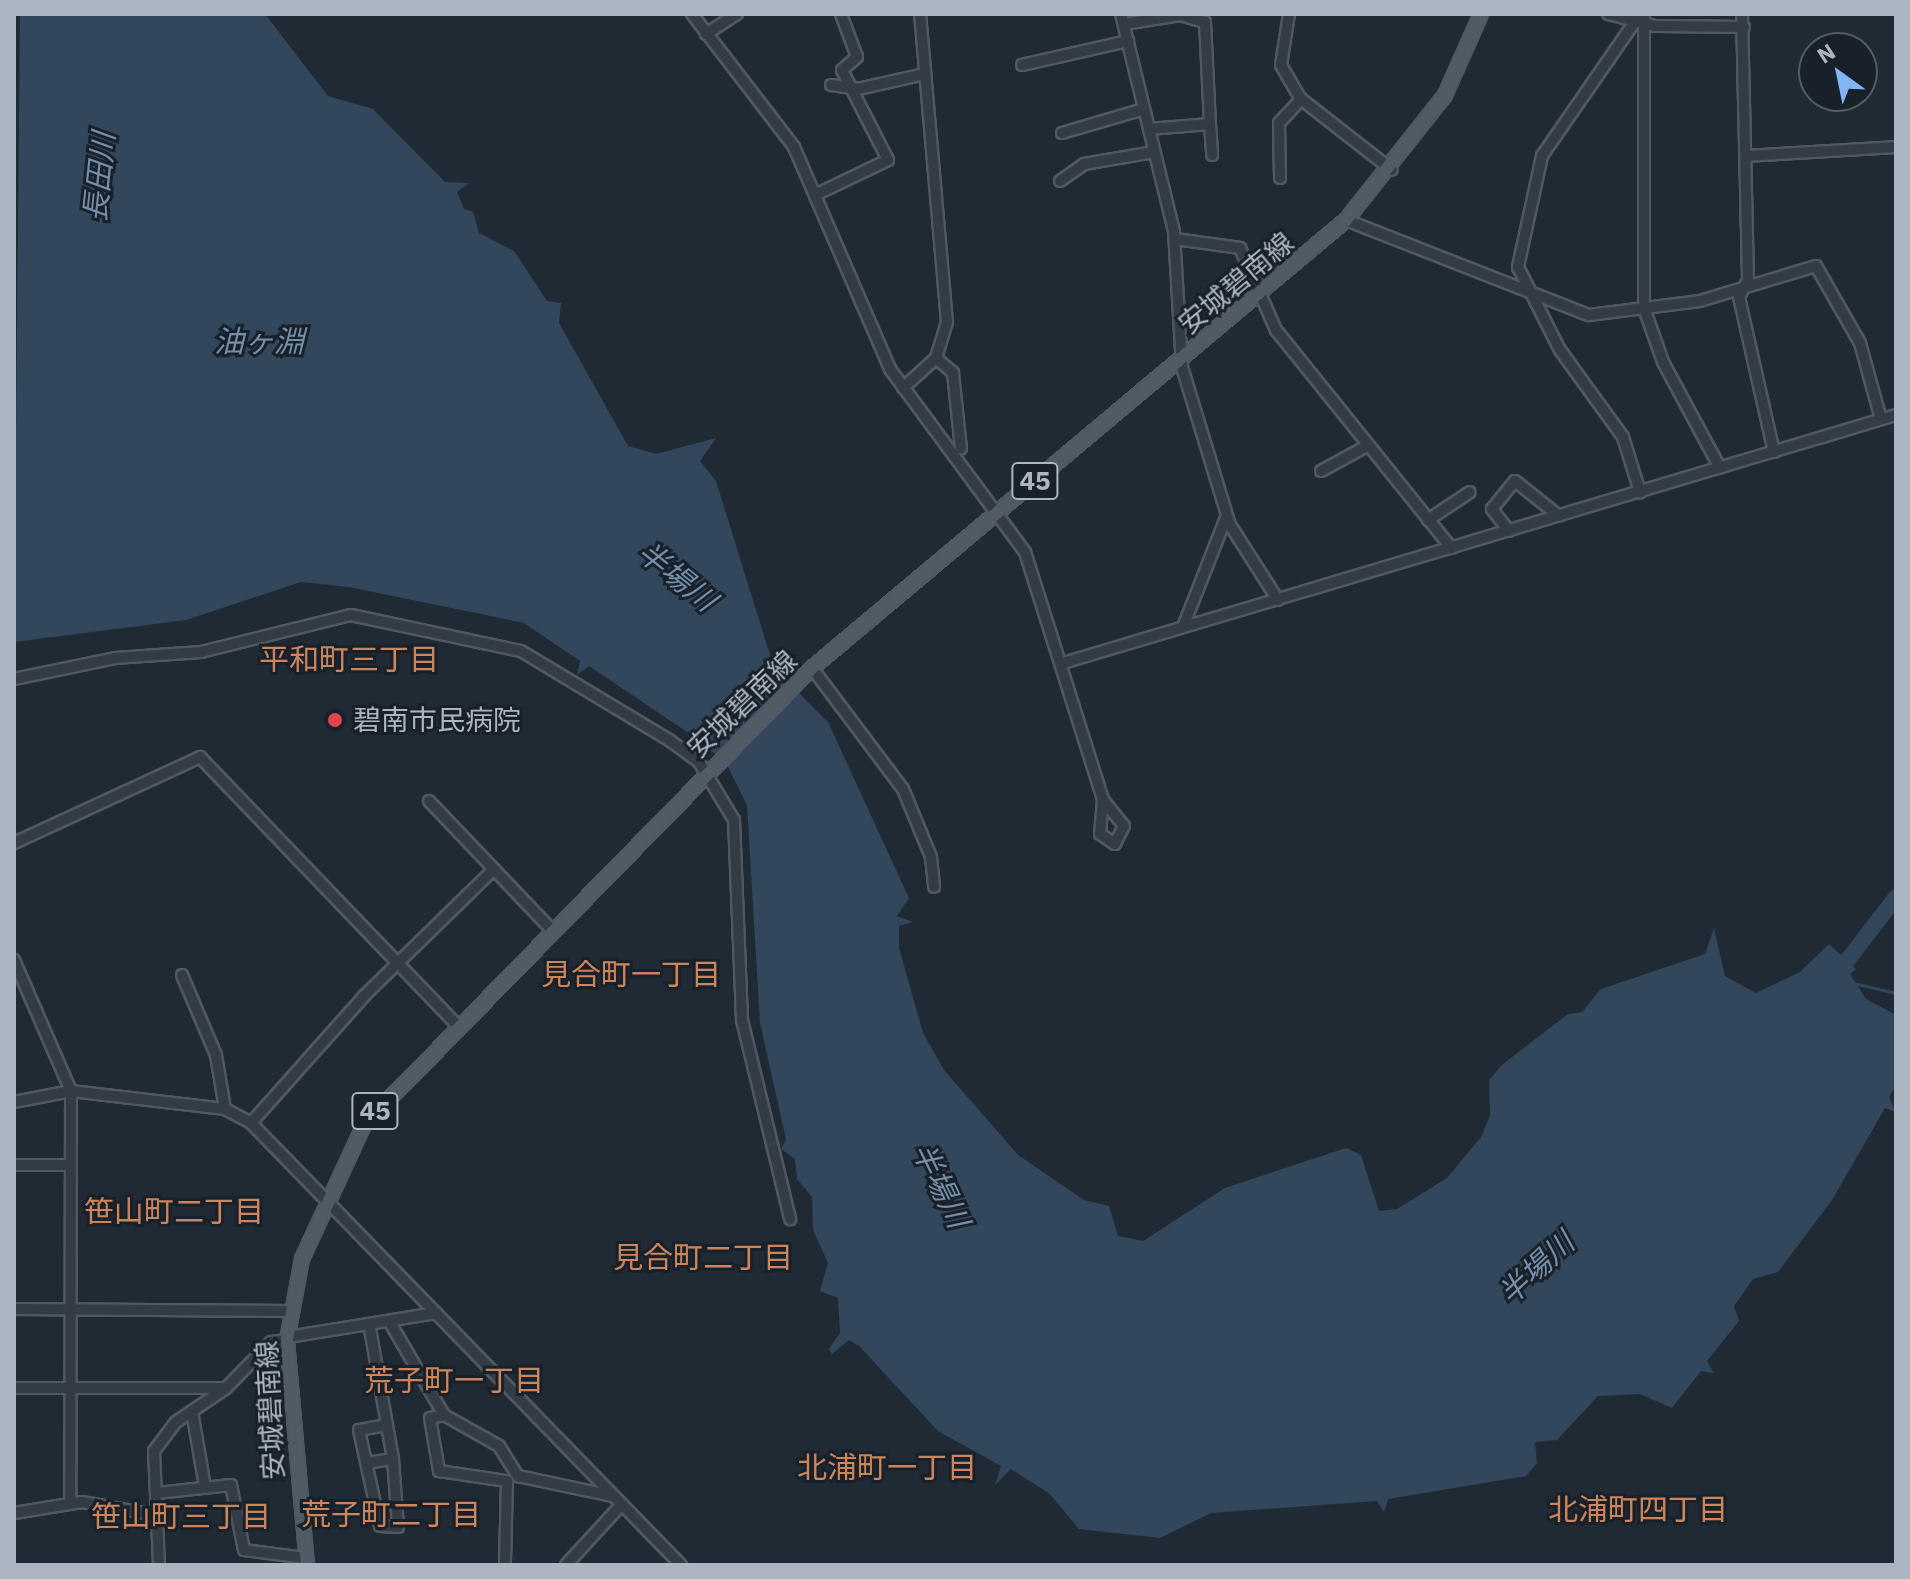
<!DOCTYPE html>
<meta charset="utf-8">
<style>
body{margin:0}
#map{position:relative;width:1910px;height:1579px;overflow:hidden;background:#202a34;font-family:"IBM Plex Sans","Noto Sans JP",sans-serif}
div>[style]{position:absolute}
.water>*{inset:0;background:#33475c}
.stream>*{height:3px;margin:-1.5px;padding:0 1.5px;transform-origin:1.5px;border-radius:1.5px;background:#33475c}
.river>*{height:16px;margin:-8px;padding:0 8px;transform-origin:8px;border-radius:8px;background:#33475c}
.roads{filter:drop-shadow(2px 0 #505963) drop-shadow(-2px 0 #505963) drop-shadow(0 2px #505963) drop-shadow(0 -2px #505963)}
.minor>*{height:10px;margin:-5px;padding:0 5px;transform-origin:5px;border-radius:5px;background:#333c45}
.major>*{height:12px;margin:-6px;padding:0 6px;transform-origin:6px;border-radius:6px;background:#505b65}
.dots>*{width:22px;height:22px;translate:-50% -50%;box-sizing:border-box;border:4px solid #182129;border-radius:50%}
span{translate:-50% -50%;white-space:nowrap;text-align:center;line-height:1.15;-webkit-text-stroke:6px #182129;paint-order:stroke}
.shield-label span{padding:2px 6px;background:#182129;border:2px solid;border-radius:6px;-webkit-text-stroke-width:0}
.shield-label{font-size:26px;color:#acb6c2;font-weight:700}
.street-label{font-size:28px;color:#acb6c2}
.poi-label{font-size:28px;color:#acb6c2}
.left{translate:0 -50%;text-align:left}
.water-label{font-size:30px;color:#758faa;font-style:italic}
.neighbourhood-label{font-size:30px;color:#ce855c}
.frame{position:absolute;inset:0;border:16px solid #acb6c2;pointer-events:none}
.north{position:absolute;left:1798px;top:32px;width:80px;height:80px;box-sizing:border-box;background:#182129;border:2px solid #535d66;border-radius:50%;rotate:327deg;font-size:22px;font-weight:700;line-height:32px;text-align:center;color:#acb6c2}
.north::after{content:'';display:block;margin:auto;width:28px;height:36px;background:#81b5f3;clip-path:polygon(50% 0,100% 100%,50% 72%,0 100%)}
</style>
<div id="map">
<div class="water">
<i style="clip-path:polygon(20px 14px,265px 14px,328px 96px,373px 109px,445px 182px,469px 183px,457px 192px,464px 209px,473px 212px,479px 233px,514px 251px,547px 301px,561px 303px,559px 323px,628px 446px,656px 454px,716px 438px,700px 461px,716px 481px,774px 668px,828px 722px,909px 898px,897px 916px,913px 922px,899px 926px,899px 948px,923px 1033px,944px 1070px,1018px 1155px,1084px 1200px,1109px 1206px,1118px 1236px,1143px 1241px,1225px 1188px,1346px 1148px,1361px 1155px,1379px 1211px,1397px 1209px,1447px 1178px,1481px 1137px,1490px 1116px,1489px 1080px,1503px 1064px,1568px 1014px,1582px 1012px,1601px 989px,1705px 954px,1714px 928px,1725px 976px,1756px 993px,1800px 972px,1829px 944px,1856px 969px,1850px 974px,1866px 999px,1896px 1015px,1896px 1086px,1889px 1097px,1896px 1112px,1885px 1108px,1832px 1200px,1778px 1272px,1753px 1279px,1734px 1306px,1739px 1321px,1707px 1361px,1714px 1373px,1701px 1371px,1672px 1408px,1640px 1394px,1598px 1396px,1557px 1440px,1535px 1442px,1537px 1463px,1526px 1476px,1388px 1499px,1384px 1512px,1377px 1501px,1211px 1513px,1160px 1538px,1079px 1529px,1050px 1494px,1011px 1469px,995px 1485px,1001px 1466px,938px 1431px,859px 1346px,849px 1340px,832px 1354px,829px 1349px,840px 1333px,838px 1298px,820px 1291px,828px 1263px,813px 1230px,812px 1197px,797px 1179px,795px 1159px,781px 1149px,786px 1139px,760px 1023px,747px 805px,728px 767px,702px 742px,589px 666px,577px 675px,580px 661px,524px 623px,349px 587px,301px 582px,186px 620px,14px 642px)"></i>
</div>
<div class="stream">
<i style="left:1853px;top:983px;width:44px;rotate:13.1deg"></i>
</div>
<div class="river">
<i style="left:1836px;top:975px;width:98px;rotate:-52.4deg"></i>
</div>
<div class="roads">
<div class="minor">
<i style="left:692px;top:14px;width:168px;rotate:52.5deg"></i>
<i style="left:794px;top:147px;width:242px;rotate:66.6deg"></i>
<i style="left:890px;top:369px;width:227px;rotate:53.6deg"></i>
<i style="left:1025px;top:552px;width:260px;rotate:72.5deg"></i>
<i style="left:1103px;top:800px;width:33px;rotate:51deg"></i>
<i style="left:1124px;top:826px;width:20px;rotate:117deg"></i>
<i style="left:1115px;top:844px;width:18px;rotate:-146deg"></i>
<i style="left:1100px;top:834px;width:34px;rotate:-85deg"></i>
<i style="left:1121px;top:14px;width:224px;rotate:76.3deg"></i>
<i style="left:1174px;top:232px;width:135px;rotate:86.6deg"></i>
<i style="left:1182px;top:367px;width:165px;rotate:73.1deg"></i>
<i style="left:1230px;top:525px;width:89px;rotate:57.4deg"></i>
<i style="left:1289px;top:14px;width:52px;rotate:98.9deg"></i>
<i style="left:1281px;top:65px;width:39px;rotate:60deg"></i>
<i style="left:1301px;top:99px;width:115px;rotate:38deg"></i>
<i style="left:1608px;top:14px;width:49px;rotate:14.3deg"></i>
<i style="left:1655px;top:26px;width:89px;rotate:0.6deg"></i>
<i style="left:1644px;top:14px;width:294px;rotate:90deg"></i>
<i style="left:1644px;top:308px;width:57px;rotate:70.6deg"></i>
<i style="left:1663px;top:362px;width:120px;rotate:61.7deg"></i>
<i style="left:1742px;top:14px;width:266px;rotate:88.7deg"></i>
<i style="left:1748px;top:280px;width:19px;rotate:118deg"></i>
<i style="left:1739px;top:297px;width:159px;rotate:77.3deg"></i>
<i style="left:1636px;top:20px;width:165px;rotate:124.7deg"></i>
<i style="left:1542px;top:156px;width:114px;rotate:102.2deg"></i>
<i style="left:1518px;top:267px;width:93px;rotate:63.2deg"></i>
<i style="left:1560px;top:350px;width:107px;rotate:54.1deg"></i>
<i style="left:1623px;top:437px;width:58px;rotate:72.8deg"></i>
<i style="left:1124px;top:24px;width:57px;rotate:-9.1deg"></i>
<i style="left:1180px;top:15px;width:26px;rotate:16deg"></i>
<i style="left:1205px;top:22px;width:102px;rotate:87.2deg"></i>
<i style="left:1210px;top:124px;width:61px;rotate:175.3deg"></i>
<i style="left:706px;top:34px;width:37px;rotate:-33deg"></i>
<i style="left:1022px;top:65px;width:109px;rotate:-12.8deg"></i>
<i style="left:831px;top:85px;width:27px;rotate:8deg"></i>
<i style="left:858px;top:89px;width:69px;rotate:-12.6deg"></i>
<i style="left:1210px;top:124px;width:31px;rotate:86deg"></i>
<i style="left:1062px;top:133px;width:85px;rotate:-16.3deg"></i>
<i style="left:1746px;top:156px;width:150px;rotate:-3.4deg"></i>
<i style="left:1280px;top:178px;width:55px;rotate:-91deg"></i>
<i style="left:1279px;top:123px;width:33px;rotate:-47deg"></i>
<i style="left:1060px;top:181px;width:29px;rotate:-35deg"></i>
<i style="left:1084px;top:164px;width:71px;rotate:-9.7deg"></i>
<i style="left:815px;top:195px;width:81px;rotate:-25.6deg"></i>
<i style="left:888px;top:160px;width:101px;rotate:-117.1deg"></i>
<i style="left:842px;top:70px;width:20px;rotate:-41deg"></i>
<i style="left:857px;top:57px;width:46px;rotate:-110.4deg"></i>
<i style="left:1346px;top:220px;width:261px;rotate:21.4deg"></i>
<i style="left:1589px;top:315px;width:112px;rotate:-7.2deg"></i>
<i style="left:1700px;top:301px;width:121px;rotate:-16.8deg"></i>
<i style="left:1816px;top:266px;width:89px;rotate:60.3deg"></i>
<i style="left:1860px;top:343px;width:79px;rotate:74.6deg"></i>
<i style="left:1175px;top:239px;width:66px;rotate:7.9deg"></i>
<i style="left:1240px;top:248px;width:90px;rotate:66.3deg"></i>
<i style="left:1276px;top:330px;width:280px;rotate:51.2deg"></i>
<i style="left:936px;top:358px;width:23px;rotate:41deg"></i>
<i style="left:953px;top:373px;width:76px;rotate:84deg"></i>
<i style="left:903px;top:388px;width:45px;rotate:-42.3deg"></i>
<i style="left:936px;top:358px;width:38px;rotate:-73deg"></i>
<i style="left:947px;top:322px;width:309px;rotate:-95deg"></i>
<i style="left:1321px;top:471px;width:52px;rotate:-28.5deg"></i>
<i style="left:1428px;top:520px;width:50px;rotate:-33.7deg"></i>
<i style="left:1509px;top:531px;width:28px;rotate:-128deg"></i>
<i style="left:1492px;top:509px;width:36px;rotate:-51deg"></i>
<i style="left:1515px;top:481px;width:56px;rotate:38.5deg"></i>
<i style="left:1183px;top:627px;width:117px;rotate:-68.5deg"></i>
<i style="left:1063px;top:663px;width:869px;rotate:-16.58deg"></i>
<i style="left:812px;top:668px;width:151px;rotate:53.1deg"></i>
<i style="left:903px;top:789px;width:74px;rotate:67.6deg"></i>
<i style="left:931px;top:857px;width:30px;rotate:84deg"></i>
<i style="left:14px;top:679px;width:103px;rotate:-11.7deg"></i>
<i style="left:115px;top:658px;width:86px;rotate:-4deg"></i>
<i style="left:201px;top:652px;width:154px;rotate:-13.9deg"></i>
<i style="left:351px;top:615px;width:174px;rotate:12deg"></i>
<i style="left:521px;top:651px;width:173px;rotate:31deg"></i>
<i style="left:669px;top:740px;width:37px;rotate:36deg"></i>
<i style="left:699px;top:762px;width:68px;rotate:58.9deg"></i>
<i style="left:734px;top:820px;width:200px;rotate:87.7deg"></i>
<i style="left:742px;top:1020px;width:205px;rotate:76.4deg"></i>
<i style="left:429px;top:801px;width:180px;rotate:46.4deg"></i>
<i style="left:14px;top:843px;width:205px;rotate:-24.8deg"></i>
<i style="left:200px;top:757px;width:373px;rotate:46.2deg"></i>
<i style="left:14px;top:960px;width:143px;rotate:66.5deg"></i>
<i style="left:71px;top:1091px;width:411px;rotate:90.1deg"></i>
<i style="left:182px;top:975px;width:87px;rotate:67deg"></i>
<i style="left:216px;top:1055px;width:55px;rotate:80.5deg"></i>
<i style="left:14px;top:1102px;width:58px;rotate:-10.9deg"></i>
<i style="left:71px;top:1091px;width:155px;rotate:6.7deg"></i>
<i style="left:225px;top:1109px;width:30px;rotate:28deg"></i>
<i style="left:251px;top:1123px;width:617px;rotate:45.79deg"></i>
<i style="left:251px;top:1123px;width:170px;rotate:-48.3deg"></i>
<i style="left:364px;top:996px;width:180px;rotate:-44.3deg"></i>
<i style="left:14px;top:1165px;width:56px"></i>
<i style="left:14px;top:1309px;width:277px;rotate:0.4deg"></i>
<i style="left:392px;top:1326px;width:103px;rotate:59.7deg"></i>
<i style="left:444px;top:1415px;width:63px;rotate:29.4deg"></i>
<i style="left:499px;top:1446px;width:36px;rotate:58deg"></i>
<i style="left:518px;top:1476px;width:96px;rotate:12deg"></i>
<i style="left:288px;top:1337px;width:150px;rotate:-9.2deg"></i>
<i style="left:14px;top:1388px;width:210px"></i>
<i style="left:192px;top:1411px;width:77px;rotate:80.3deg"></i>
<i style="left:444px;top:1415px;width:14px;rotate:168deg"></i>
<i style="left:430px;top:1418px;width:54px;rotate:80.4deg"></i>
<i style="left:439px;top:1471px;width:69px;rotate:8.4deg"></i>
<i style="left:507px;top:1481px;width:84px;rotate:91.4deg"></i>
<i style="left:387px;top:1425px;width:28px;rotate:170deg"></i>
<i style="left:359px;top:1430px;width:98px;rotate:77.7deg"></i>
<i style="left:380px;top:1526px;width:18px;rotate:3deg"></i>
<i style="left:398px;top:1527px;width:68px;rotate:-94.2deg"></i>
<i style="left:367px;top:1463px;width:26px;rotate:-9deg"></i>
<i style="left:393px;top:1459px;width:132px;rotate:-100deg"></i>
<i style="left:157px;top:1493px;width:74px;rotate:-6.2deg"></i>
<i style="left:231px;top:1485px;width:66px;rotate:78.7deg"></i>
<i style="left:244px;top:1550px;width:63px;rotate:7.4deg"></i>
<i style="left:14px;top:1513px;width:69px;rotate:-9.2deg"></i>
<i style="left:82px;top:1502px;width:80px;rotate:10deg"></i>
<i style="left:159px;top:1565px;width:114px;rotate:-92.5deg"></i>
<i style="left:154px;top:1451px;width:36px;rotate:-53deg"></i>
<i style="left:176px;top:1422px;width:60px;rotate:-34.2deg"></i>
<i style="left:226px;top:1388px;width:64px;rotate:-45.6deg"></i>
<i style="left:271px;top:1342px;width:16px;rotate:-7deg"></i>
<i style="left:566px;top:1565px;width:81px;rotate:-47.5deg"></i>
</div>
<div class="major">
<i style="left:307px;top:1565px;width:226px;rotate:-95.1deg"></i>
<i style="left:287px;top:1340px;width:82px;rotate:-79.5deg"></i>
<i style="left:302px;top:1259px;width:148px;rotate:-65.2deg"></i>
<i style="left:364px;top:1125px;width:640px;rotate:-45.57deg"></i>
<i style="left:812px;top:668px;width:697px;rotate:-40deg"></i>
<i style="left:1346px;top:220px;width:159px;rotate:-51.6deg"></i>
<i style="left:1445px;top:95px;width:89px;rotate:-66deg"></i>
</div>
</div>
<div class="dots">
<i style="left:335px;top:720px;background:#e0444e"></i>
</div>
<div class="shield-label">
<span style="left:1035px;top:481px">45</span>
<span style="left:375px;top:1111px">45</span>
</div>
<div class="street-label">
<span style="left:1236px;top:283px;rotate:-40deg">安城碧南線</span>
<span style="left:742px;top:704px;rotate:-44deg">安城碧南線</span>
<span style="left:270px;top:1410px;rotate:-93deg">安城碧南線</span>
</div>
<div class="poi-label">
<span class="left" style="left:353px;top:720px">碧南市民病院</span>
</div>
<div class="water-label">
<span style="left:99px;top:177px;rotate:-84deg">長田川</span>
<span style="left:259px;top:341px">油ヶ淵</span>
<span style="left:677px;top:576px;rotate:39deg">半場川</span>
<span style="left:941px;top:1185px;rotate:64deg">半場川</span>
<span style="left:1536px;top:1268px;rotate:-43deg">半場川</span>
</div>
<div class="neighbourhood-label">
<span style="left:349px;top:659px">平和町三丁目</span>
<span style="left:631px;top:974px">見合町一丁目</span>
<span style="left:174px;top:1211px">笹山町二丁目</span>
<span style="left:703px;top:1257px">見合町二丁目</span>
<span style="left:454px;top:1380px">荒子町一丁目</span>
<span style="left:887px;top:1467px">北浦町一丁目</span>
<span style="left:1638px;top:1509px">北浦町四丁目</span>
<span style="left:391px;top:1514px">荒子町二丁目</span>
<span style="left:181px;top:1516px">笹山町三丁目</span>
</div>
<div class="frame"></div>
<div class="north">N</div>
</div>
